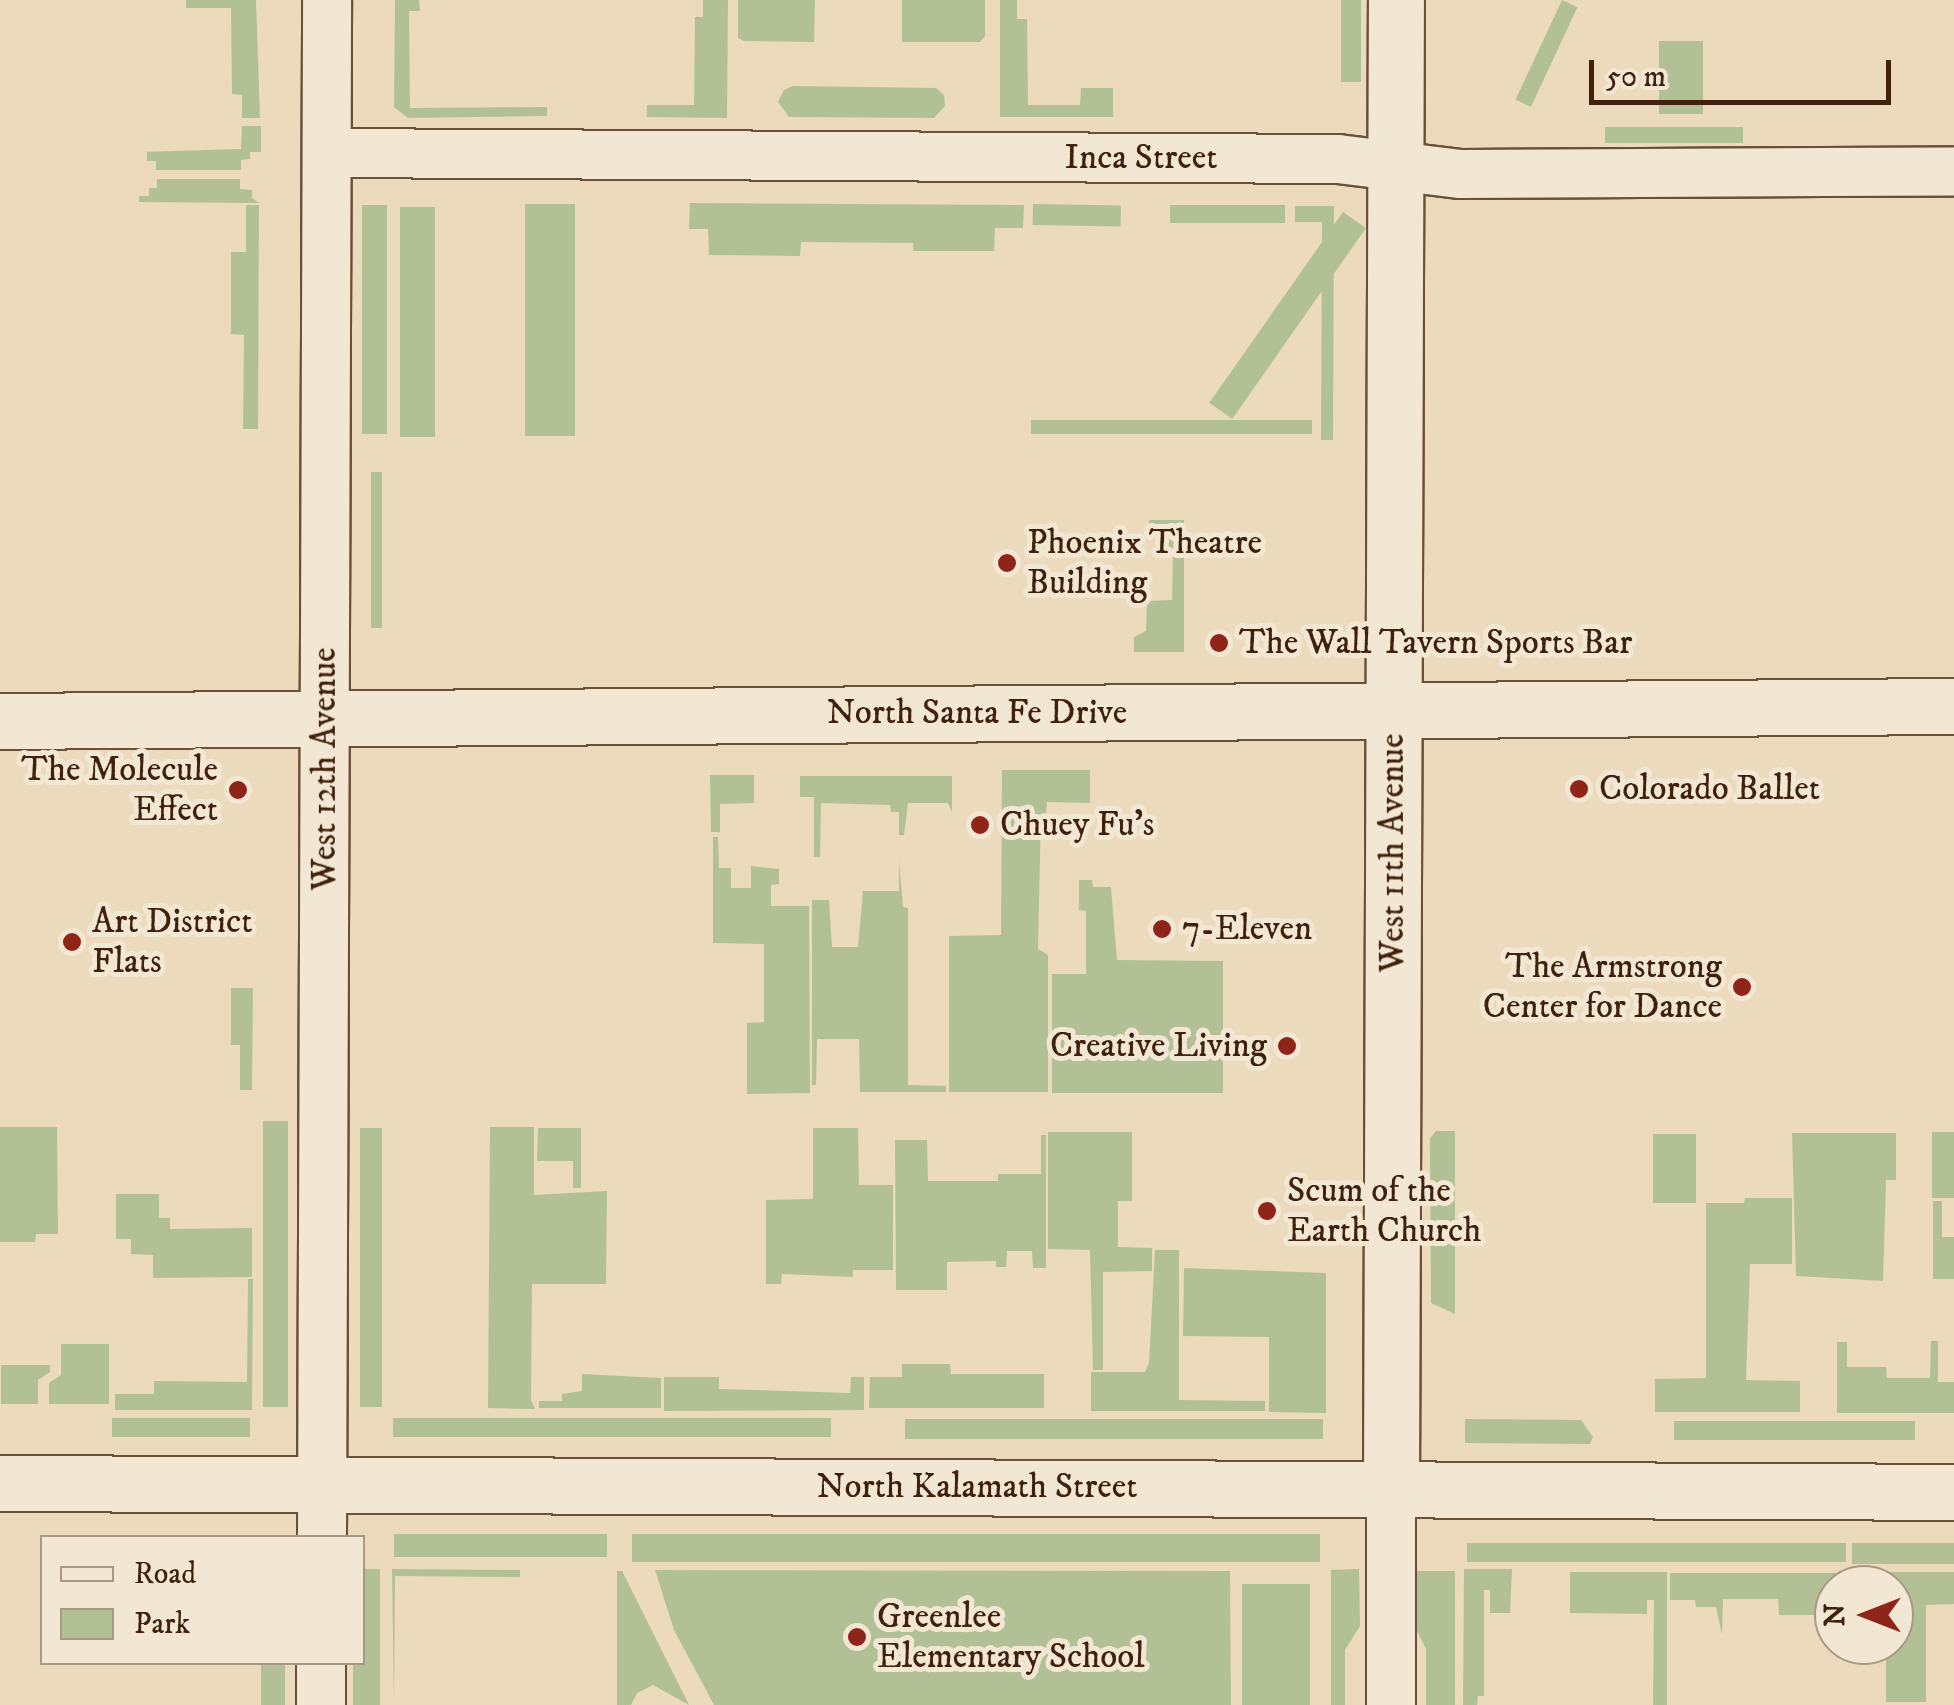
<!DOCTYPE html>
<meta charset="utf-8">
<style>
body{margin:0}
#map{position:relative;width:1954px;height:1705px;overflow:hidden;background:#ebdabc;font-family:"IM FELL DW Pica",serif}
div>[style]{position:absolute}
.green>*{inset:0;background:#b2c195;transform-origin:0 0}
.roads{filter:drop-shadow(2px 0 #6b5038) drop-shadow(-2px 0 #6b5038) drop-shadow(0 2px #6b5038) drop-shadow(0 -2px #6b5038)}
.minor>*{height:48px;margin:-24px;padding:0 24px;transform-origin:24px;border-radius:24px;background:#f2e7d3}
.tertiary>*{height:55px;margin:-27.5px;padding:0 27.5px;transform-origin:27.5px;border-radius:27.5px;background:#f2e7d3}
.secondary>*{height:55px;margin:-27.5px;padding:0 27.5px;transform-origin:27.5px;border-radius:27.5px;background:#f2e7d3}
.dots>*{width:28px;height:28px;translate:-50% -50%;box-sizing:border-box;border:5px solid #f2e7d3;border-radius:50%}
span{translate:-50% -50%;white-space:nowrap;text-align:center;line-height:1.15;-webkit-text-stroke:10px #f2e7d3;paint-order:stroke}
.street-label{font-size:35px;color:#40220c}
.poi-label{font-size:35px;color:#40220c}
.left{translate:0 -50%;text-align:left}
.right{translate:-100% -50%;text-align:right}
.legend{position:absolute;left:40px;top:1535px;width:325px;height:130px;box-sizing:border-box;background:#f2e7d3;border:2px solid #ab9883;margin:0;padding:12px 18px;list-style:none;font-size:30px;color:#40220c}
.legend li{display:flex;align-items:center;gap:20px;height:50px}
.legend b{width:50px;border:2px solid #ab9883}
.north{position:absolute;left:1814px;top:1565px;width:100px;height:100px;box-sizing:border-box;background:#f2e7d3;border:2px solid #ab9883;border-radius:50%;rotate:270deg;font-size:28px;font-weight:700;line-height:40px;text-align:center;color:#40220c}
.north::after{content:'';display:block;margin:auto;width:35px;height:45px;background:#8f2418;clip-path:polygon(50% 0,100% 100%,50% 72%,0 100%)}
.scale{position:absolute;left:1589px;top:60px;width:302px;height:45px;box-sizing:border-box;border:5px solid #40220c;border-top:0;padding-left:12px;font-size:30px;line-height:35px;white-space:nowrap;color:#40220c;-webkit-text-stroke:8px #f2e7d3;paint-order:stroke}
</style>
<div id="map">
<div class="green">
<i style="clip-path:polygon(186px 0,256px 0,260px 118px,242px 118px,242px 95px,232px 94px,231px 8px,186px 8px)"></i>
<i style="clip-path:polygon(395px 0,419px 0,420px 11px,409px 11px,410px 108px,547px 107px,547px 116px,408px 118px,394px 107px)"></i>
<i style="clip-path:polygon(703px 0,728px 0,727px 118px,647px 117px,647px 105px,694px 105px,695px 17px,703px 17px)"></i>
<i style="clip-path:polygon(738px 0,815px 0,814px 42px,744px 41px,738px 38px)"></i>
<i style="clip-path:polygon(902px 0,985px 0,985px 36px,980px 42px,902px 42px)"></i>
<i style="clip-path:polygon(1000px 0,1017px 0,1017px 19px,1027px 19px,1028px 105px,1080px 105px,1081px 88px,1113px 88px,1113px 117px,1000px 117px)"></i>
<i style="left:1341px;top:0;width:20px;height:82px"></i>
<i style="left:1562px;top:0;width:17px;height:110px;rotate:25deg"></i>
<i style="left:1659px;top:41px;width:44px;height:73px"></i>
<i style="clip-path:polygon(793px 86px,936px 88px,944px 95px,945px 106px,934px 118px,789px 117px,778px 102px,784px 90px)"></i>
<i style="clip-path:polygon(242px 126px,261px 126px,261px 152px,250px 152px,250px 159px,241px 160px,241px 170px,156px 170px,156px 161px,147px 161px,147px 152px,141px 152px,241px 149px)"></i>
<i style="left:1743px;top:127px;width:16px;height:138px;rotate:90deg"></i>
<i style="clip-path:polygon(157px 179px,240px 179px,240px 189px,252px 190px,252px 198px,259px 203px,139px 202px,139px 196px,149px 196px,149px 188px,157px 188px)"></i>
<i style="clip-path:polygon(690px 203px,1024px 205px,1023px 228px,995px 228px,994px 251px,913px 251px,913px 243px,801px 242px,800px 256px,709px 255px,708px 229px,689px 229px)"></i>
<i style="left:525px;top:204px;width:50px;height:232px"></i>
<i style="left:1033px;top:204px;width:88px;height:21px;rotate:1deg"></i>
<i style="clip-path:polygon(246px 205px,259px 205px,258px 429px,243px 429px,244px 335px,231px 334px,231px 252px,246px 252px)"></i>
<i style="left:362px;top:205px;width:25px;height:229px"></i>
<i style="left:1170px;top:205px;width:115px;height:18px"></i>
<i style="clip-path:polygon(1295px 206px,1334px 206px,1333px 440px,1321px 440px,1322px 222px,1295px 222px)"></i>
<i style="left:400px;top:207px;width:35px;height:230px"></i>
<i style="left:1343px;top:212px;width:28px;height:233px;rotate:35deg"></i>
<i style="left:1031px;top:420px;width:281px;height:14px"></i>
<i style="left:371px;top:472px;width:11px;height:156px"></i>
<i style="clip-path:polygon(1149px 520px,1184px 520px,1184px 652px,1134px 652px,1134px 637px,1146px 631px,1147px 601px,1172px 600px,1173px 552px,1149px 529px)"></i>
<i style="clip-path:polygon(1002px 770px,1090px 770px,1090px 803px,1047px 802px,1046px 813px,1041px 813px,1038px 949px,1048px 955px,1048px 1092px,949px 1092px,949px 936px,1001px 935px)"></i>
<i style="clip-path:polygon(710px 775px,754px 775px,754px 803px,720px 804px,720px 832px,711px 832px)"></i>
<i style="clip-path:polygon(800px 776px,952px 776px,952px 812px,948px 803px,908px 803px,904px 835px,899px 835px,899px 812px,891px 812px,890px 805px,821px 803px,820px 857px,814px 857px,814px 797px,800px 797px)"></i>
<i style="clip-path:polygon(713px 837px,718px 837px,719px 868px,731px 868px,731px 888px,751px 888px,751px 866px,779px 869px,779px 884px,771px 885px,771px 906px,809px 906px,810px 1093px,747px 1094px,747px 1023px,764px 1022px,764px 944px,713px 943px)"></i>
<i style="clip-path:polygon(899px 861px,903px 907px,908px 908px,908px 1085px,946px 1086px,946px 1092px,860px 1092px,859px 1039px,817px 1039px,816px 1085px,812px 1085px,812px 900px,829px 900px,832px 947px,858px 947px,863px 891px,899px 891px)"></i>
<i style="clip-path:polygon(1079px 880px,1092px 880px,1093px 887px,1111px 887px,1117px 960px,1223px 961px,1223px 1093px,1052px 1093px,1052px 974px,1086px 974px,1086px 911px,1079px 910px)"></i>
<i style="clip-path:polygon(231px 988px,253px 988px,252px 1090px,240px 1090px,240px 1045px,231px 1045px)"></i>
<i style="left:263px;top:1121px;width:25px;height:286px"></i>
<i style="clip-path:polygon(0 1127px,57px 1127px,58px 1234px,36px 1234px,35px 1242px,0 1242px)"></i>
<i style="clip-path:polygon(490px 1127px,534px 1127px,534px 1195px,607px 1191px,606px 1284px,532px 1284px,531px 1400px,535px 1409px,488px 1408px)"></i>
<i style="left:360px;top:1128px;width:22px;height:279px"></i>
<i style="clip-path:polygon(538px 1128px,581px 1128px,581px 1188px,573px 1188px,573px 1161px,537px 1161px)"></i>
<i style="clip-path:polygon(813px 1128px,858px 1128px,859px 1185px,893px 1185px,893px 1270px,853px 1270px,853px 1277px,782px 1274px,781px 1284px,766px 1284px,766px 1200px,813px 1199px)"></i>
<i style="clip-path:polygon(1436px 1131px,1455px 1131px,1455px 1314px,1431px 1303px,1430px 1138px)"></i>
<i style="clip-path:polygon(1048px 1132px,1132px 1132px,1132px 1201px,1118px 1201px,1118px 1247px,1152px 1248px,1152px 1271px,1103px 1272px,1103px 1370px,1093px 1370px,1090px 1250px,1048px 1249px)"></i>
<i style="left:1932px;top:1132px;width:22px;height:66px"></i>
<i style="clip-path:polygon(1792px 1133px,1896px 1133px,1896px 1180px,1886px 1180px,1883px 1281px,1796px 1276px)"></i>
<i style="left:1653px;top:1134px;width:43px;height:69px"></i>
<i style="clip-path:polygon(1041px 1135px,1046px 1135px,1046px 1268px,1033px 1268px,1032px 1251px,1007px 1251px,1006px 1267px,996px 1267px,996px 1261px,947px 1262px,947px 1290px,896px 1290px,895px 1140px,927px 1140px,928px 1181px,998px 1181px,998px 1174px,1041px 1174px)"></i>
<i style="clip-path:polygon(116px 1194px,159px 1194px,159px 1218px,170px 1218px,170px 1229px,252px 1228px,252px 1277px,153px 1278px,153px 1255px,131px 1254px,131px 1239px,116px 1239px)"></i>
<i style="clip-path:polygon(1745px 1198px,1792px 1198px,1792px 1264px,1750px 1264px,1746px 1380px,1800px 1381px,1800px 1412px,1655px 1412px,1655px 1379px,1706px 1378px,1706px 1203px,1744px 1203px)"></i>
<i style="clip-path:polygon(1933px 1201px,1942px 1201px,1942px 1237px,1954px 1237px,1954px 1279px,1933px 1279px)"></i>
<i style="clip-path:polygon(1155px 1250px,1179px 1250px,1179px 1400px,1265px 1401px,1265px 1411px,1091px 1411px,1091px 1372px,1145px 1372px,1149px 1363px)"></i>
<i style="clip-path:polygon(1184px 1268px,1326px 1273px,1326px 1413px,1269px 1412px,1269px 1337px,1183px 1336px)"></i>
<i style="clip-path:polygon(248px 1279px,253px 1279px,252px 1410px,115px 1410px,115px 1394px,154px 1394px,154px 1381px,247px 1382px)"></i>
<i style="clip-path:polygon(1931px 1341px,1938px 1341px,1938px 1382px,1954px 1382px,1954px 1413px,1837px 1413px,1837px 1342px,1847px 1342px,1847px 1367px,1886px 1367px,1887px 1378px,1930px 1378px)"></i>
<i style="clip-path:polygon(61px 1344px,109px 1344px,109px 1404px,49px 1404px,49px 1383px,61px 1375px)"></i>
<i style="clip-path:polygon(902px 1364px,950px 1364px,951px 1374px,1044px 1374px,1044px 1408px,869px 1408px,870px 1377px,902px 1377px)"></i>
<i style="clip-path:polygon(1px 1365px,50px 1365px,50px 1372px,38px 1380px,38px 1404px,1px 1404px)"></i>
<i style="clip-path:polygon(582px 1374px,661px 1378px,661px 1408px,539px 1408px,539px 1401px,562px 1401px,562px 1394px,582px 1391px)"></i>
<i style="clip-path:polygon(664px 1377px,719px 1377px,719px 1389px,850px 1393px,851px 1377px,864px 1377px,864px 1410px,664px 1411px)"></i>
<i style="left:112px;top:1418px;width:138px;height:19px"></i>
<i style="left:393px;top:1418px;width:438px;height:19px"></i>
<i style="left:905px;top:1419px;width:418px;height:20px"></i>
<i style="clip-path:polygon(1465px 1419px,1581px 1420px,1593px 1437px,1590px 1444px,1465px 1443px)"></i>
<i style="left:1674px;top:1421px;width:241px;height:19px"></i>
<i style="left:394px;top:1534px;width:213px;height:23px"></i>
<i style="left:632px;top:1534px;width:688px;height:28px"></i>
<i style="left:1467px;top:1543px;width:379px;height:19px"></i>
<i style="left:1852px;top:1543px;width:102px;height:21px"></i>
<i style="clip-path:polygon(363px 1569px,380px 1569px,380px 1705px,353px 1705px,353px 1663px,362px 1662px)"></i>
<i style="clip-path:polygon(392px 1569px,520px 1570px,520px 1577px,395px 1576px,394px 1705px)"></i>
<i style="clip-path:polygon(1359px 1569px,1360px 1626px,1345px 1650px,1345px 1705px,1331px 1705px,1331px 1570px)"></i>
<i style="clip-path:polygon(1464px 1569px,1512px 1569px,1510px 1613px,1490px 1613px,1490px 1590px,1484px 1590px,1484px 1696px,1478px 1696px,1477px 1705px,1463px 1705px)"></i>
<i style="clip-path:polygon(655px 1570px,1230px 1571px,1231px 1705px,714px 1705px,674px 1630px)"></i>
<i style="clip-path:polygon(617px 1571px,622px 1571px,689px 1705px,653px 1685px,637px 1693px,631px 1705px,617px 1705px)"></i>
<i style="clip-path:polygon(1412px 1571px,1455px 1571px,1455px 1705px,1426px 1705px,1426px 1649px,1412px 1621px)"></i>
<i style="clip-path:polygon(1570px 1572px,1667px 1572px,1667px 1705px,1653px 1705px,1654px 1600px,1647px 1600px,1647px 1614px,1570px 1613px)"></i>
<i style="clip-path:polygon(1853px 1572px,1954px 1572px,1954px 1604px,1926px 1605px,1926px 1702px,1886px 1702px,1886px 1645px,1894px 1645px,1894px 1585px,1853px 1585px)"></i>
<i style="clip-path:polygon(1670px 1573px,1845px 1573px,1845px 1585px,1834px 1585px,1834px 1615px,1779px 1615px,1778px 1599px,1723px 1599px,1722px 1635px,1716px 1607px,1696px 1607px,1695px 1600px,1670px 1600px)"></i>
<i style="left:1242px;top:1584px;width:68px;height:121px"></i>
<i style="left:261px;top:1663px;width:24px;height:42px"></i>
</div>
<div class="roads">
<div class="minor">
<i style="left:327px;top:153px;width:1011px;rotate:0.34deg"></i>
<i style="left:1338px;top:159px;width:124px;rotate:7deg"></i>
<i style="left:1461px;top:174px;width:493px;rotate:-0.3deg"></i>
<i style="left:322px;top:1538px;width:1538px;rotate:-89.81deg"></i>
<i style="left:321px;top:1705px;width:43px;rotate:-90deg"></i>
<i style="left:1391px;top:1705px;width:216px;rotate:-90deg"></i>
</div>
<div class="tertiary">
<i style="left:1391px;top:1489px;width:1489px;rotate:-89.81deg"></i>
</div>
<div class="secondary">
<i style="left:0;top:721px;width:1954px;rotate:-0.44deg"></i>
<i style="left:0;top:1483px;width:1954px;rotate:0.26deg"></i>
</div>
</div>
<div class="dots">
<i style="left:1007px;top:563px;background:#8f2418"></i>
<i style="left:1219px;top:643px;background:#8f2418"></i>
<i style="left:1579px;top:789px;background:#8f2418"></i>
<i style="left:238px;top:790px;background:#8f2418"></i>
<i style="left:980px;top:825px;background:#8f2418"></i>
<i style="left:1162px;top:929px;background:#8f2418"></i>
<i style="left:72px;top:942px;background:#8f2418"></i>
<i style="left:1742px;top:987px;background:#8f2418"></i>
<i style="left:1287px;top:1046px;background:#8f2418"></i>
<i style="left:1267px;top:1211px;background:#8f2418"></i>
<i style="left:857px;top:1637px;background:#8f2418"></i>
</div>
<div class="street-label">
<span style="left:1141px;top:158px">Inca Street</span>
<span style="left:977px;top:713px">North Santa Fe Drive</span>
<span style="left:325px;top:769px;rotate:-90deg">West 12th Avenue</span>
<span style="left:1393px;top:853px;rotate:-90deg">West 11th Avenue</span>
<span style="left:977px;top:1487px">North Kalamath Street</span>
</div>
<div class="poi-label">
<span class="left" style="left:1027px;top:563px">Phoenix Theatre<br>Building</span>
<span class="left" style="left:1239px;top:643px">The Wall Tavern Sports Bar</span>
<span class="right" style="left:218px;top:790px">The Molecule<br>Effect</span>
<span class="left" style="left:1599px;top:789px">Colorado Ballet</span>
<span class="left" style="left:1000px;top:825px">Chuey Fu’s</span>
<span class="left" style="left:92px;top:942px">Art District<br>Flats</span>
<span class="left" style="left:1182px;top:929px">7-Eleven</span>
<span class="right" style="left:1722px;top:987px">The Armstrong<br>Center for Dance</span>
<span class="right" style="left:1267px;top:1046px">Creative Living</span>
<span class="left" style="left:1287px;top:1211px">Scum of the<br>Earth Church</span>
<span class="left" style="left:877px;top:1637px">Greenlee<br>Elementary School</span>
</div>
<ul class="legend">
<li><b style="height:12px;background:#f2e7d3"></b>Road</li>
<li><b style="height:28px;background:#b2c195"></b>Park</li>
</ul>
<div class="north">N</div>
<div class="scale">50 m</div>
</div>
